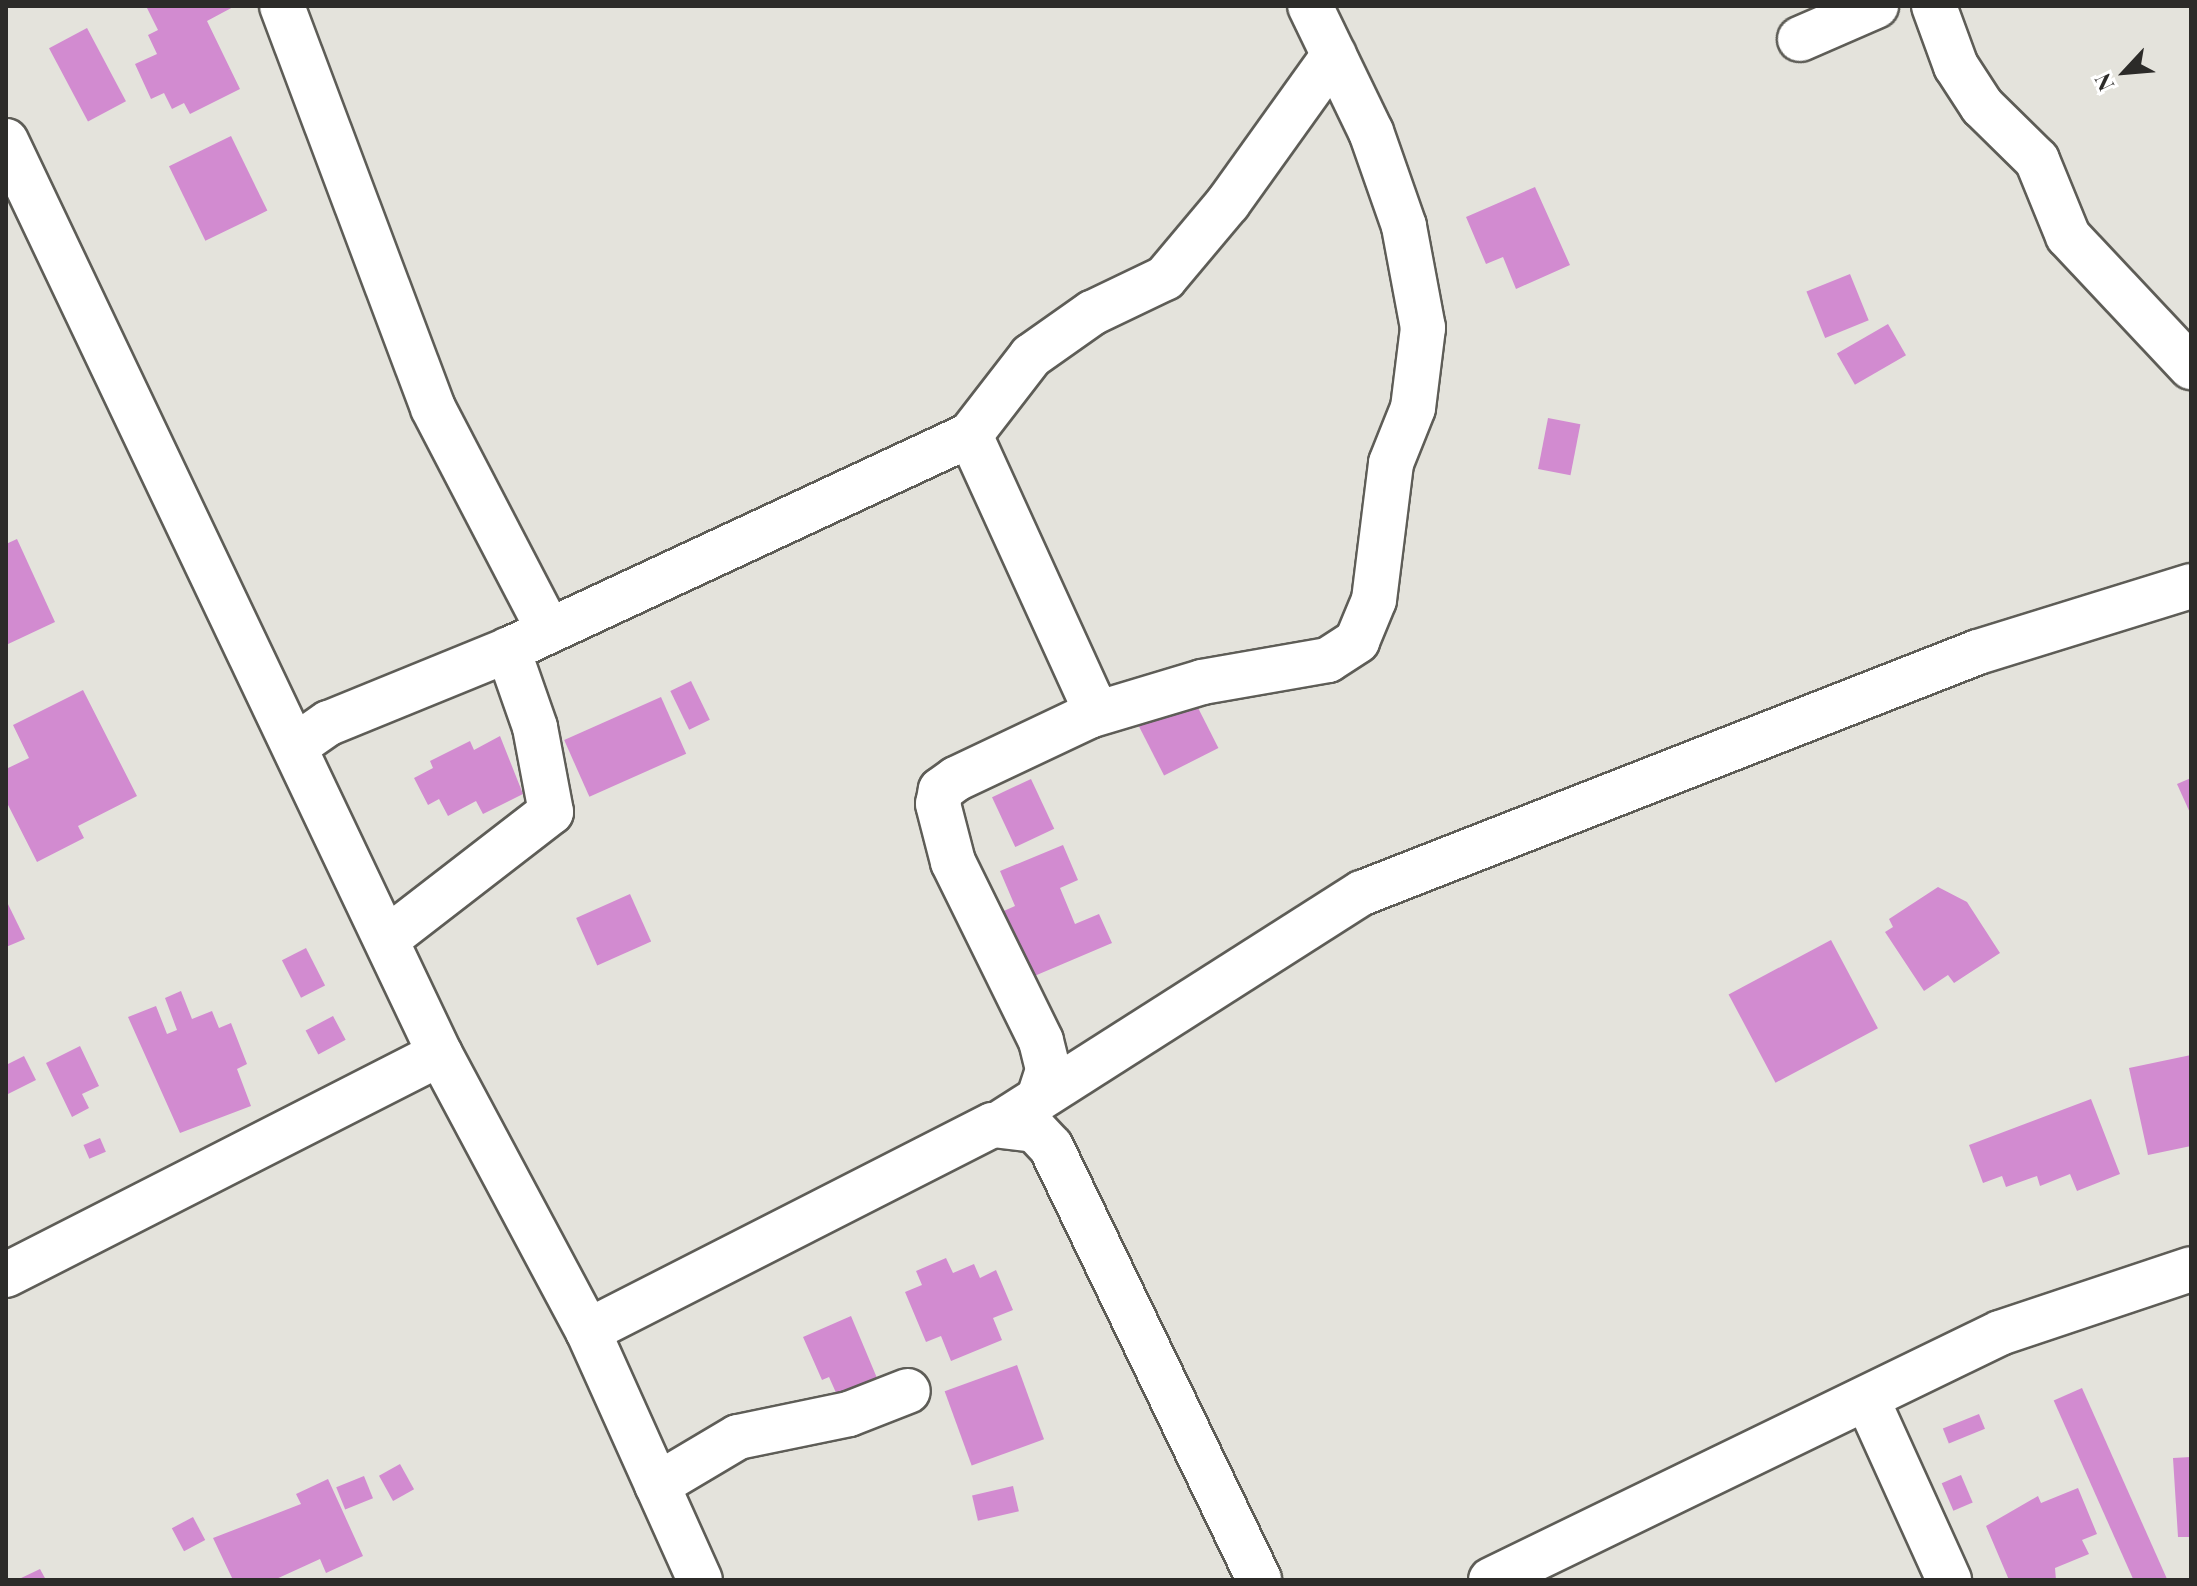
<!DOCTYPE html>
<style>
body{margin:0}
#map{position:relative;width:2197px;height:1586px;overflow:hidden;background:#e4e3dc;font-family:"Playfair Display",serif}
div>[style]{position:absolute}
.building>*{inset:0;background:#d28bd0;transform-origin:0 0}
.roads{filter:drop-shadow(2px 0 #5e5d57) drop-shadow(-2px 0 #5e5d57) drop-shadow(0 2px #5e5d57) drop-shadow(0 -2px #5e5d57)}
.minor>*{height:44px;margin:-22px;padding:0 22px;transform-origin:22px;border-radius:22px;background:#fff}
span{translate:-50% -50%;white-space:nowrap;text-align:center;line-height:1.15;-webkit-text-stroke:8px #fff;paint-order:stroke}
.frame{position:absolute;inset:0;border:8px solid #2c2b29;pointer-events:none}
.north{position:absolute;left:2085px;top:32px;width:80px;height:80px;-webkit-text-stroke:6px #fff;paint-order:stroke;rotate:244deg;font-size:22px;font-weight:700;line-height:32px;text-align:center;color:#2c2b29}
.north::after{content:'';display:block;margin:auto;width:28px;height:36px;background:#2c2b29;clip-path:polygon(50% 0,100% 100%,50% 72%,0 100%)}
</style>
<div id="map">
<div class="building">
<i style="clip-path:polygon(146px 6px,235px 6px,207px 21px,240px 89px,190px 114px,184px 103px,172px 109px,164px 93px,151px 99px,135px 64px,157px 54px,148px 35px,158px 30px)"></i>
<i style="left:87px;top:28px;width:83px;height:43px;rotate:62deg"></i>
<i style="left:231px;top:136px;width:83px;height:69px;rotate:64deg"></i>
<i style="clip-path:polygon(1535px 187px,1570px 265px,1516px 289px,1503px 257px,1486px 264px,1466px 217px)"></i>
<i style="left:1850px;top:274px;width:50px;height:47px;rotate:68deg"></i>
<i style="left:1888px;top:324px;width:36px;height:59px;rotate:60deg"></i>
<i style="left:1548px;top:418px;width:33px;height:52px;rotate:11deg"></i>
<i style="clip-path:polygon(17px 539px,55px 622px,6px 645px,6px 544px)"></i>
<i style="left:691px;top:681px;width:43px;height:23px;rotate:64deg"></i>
<i style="clip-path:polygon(83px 690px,137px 796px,78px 826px,84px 838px,37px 862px,6px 801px,6px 769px,29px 758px,13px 725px)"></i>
<i style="left:661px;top:697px;width:62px;height:106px;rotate:66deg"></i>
<i style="left:1193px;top:698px;width:56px;height:61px;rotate:63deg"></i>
<i style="clip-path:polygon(500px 736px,523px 794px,483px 814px,476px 801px,448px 816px,439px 799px,428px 805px,414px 778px,433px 768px,430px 761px,470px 741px,474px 750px)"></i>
<i style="clip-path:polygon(2191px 778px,2191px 815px,2177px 784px)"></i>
<i style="left:1031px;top:779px;width:55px;height:43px;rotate:65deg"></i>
<i style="clip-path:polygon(1063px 845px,1078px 880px,1060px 888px,1075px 924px,1099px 914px,1112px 943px,1025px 980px,997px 914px,1015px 906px,1000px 871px)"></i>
<i style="clip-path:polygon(1938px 887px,1967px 902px,2000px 953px,1954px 983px,1948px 975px,1924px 991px,1885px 932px,1893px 927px,1889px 919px)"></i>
<i style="left:630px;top:894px;width:52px;height:59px;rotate:66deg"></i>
<i style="clip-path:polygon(6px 900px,25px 939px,6px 947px)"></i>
<i style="left:1831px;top:940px;width:100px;height:116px;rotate:62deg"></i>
<i style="left:306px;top:948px;width:42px;height:27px;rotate:63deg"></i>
<i style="clip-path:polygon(181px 991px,192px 1019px,212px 1011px,219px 1028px,231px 1023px,247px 1064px,237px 1069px,251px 1106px,180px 1133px,128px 1017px,156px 1006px,167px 1034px,177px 1030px,165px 998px)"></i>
<i style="left:333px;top:1016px;width:27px;height:31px;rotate:62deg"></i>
<i style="clip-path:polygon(80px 1046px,99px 1086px,82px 1094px,89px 1108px,72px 1117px,46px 1063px)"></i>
<i style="clip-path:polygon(2191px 1055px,2191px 1146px,2148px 1155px,2129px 1068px)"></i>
<i style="clip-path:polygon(24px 1056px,36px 1080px,6px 1095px,6px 1065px)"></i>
<i style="clip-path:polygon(2091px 1099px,2120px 1174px,2077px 1191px,2070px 1174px,2040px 1186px,2037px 1176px,2006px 1187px,2002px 1176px,1983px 1183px,1969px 1145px)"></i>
<i style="left:100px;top:1138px;width:15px;height:18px;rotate:67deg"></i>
<i style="clip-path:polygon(946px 1258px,953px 1273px,974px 1264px,980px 1278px,996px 1270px,1013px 1310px,993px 1318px,1002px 1340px,951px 1361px,941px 1336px,926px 1342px,905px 1292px,922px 1285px,916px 1271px)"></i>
<i style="clip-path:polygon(851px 1316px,877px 1378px,837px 1395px,829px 1377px,822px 1380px,803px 1337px)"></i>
<i style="left:1017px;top:1365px;width:79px;height:77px;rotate:70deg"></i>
<i style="left:2082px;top:1388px;width:211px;height:31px;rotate:66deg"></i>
<i style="left:1979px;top:1414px;width:16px;height:39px;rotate:68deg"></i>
<i style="clip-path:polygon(2191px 1457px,2191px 1537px,2178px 1537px,2173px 1458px)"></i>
<i style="left:400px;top:1464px;width:29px;height:24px;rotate:61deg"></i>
<i style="left:1961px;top:1475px;width:30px;height:21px;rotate:67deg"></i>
<i style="left:364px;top:1476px;width:24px;height:30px;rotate:68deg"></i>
<i style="clip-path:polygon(328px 1479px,363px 1556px,326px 1573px,320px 1559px,274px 1580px,233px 1580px,213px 1538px,301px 1504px,296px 1494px)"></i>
<i style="left:1013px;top:1486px;width:26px;height:42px;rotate:77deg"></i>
<i style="clip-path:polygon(2078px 1488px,2097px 1534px,2082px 1540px,2089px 1554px,2055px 1568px,2056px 1580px,2009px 1580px,1986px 1526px,2038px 1496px,2041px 1503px)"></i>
<i style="left:193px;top:1517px;width:26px;height:24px;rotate:62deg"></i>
<i style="clip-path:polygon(40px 1569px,46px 1580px,17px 1580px)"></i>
</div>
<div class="roads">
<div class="minor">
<i style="left:282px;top:6px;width:429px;rotate:69.4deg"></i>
<i style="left:433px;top:408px;width:251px;rotate:62.5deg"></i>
<i style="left:1934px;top:6px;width:64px;rotate:69.9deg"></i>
<i style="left:1956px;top:66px;width:48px;rotate:57deg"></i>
<i style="left:1982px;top:106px;width:77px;rotate:44.5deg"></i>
<i style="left:2037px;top:160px;width:82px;rotate:67.8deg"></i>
<i style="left:2068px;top:236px;width:180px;rotate:46.8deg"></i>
<i style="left:1800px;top:39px;width:83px;rotate:-23.5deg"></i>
<i style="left:6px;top:141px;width:1011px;rotate:64.58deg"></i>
<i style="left:440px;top:1054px;width:314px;rotate:61.9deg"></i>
<i style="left:588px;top:1331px;width:273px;rotate:65.8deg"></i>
<i style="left:970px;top:435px;width:289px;rotate:65.5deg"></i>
<i style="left:1090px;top:698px;width:18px;rotate:93deg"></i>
<i style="left:1089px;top:716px;width:147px;rotate:154.7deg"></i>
<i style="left:956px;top:779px;width:19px;rotate:144deg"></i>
<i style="left:941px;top:790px;width:14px;rotate:102deg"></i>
<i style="left:938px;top:804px;width:60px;rotate:75.5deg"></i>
<i style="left:953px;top:862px;width:199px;rotate:63.8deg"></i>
<i style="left:1041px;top:1041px;width:30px;rotate:76deg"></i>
<i style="left:1048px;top:1070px;width:28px;rotate:108deg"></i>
<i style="left:1089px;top:716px;width:118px;rotate:-16.7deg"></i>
<i style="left:1202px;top:682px;width:128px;rotate:-9.9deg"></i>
<i style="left:1328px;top:660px;width:35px;rotate:-33deg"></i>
<i style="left:1357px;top:641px;width:44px;rotate:-67.5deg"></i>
<i style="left:1374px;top:600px;width:138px;rotate:-82.9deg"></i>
<i style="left:1391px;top:463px;width:59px;rotate:-68.2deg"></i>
<i style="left:1413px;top:408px;width:81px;rotate:-82.9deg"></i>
<i style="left:1423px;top:328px;width:104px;rotate:-100.6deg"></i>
<i style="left:1404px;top:226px;width:100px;rotate:-109.3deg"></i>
<i style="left:1371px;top:132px;width:140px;rotate:-115.8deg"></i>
<i style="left:297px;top:745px;width:39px;rotate:-35deg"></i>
<i style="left:329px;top:723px;width:193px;rotate:-22.2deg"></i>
<i style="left:508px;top:650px;width:510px;rotate:-24.96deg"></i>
<i style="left:970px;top:435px;width:100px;rotate:-52.3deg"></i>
<i style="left:1031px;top:356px;width:75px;rotate:-35.2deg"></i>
<i style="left:1092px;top:313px;width:81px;rotate:-25.6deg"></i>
<i style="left:1165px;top:278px;width:98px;rotate:-50deg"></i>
<i style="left:1228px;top:203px;width:182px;rotate:-54.4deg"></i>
<i style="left:388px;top:938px;width:206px;rotate:-37.7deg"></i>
<i style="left:551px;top:812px;width:86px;rotate:-100.7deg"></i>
<i style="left:535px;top:727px;width:82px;rotate:-109.3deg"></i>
<i style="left:1002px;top:1122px;width:427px;rotate:-32.5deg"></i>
<i style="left:1362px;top:893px;width:661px;rotate:-21.37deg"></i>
<i style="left:1978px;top:652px;width:223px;rotate:-17.2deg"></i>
<i style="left:6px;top:1275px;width:487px;rotate:-27deg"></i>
<i style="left:588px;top:1331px;width:454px;rotate:-27deg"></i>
<i style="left:993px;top:1125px;width:42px;rotate:6.8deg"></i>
<i style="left:1035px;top:1130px;width:23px;rotate:47deg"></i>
<i style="left:1051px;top:1147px;width:480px;rotate:64.3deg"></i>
<i style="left:1867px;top:1399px;width:199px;rotate:65.6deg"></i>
<i style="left:657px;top:1485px;width:94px;rotate:-30.7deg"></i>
<i style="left:738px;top:1437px;width:113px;rotate:-11.7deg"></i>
<i style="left:849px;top:1414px;width:63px;rotate:-21.3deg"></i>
<i style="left:1491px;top:1580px;width:566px;rotate:-25.89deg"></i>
<i style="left:2000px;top:1333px;width:201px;rotate:-18.5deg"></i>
</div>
</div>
<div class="frame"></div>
<div class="north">N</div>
</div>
